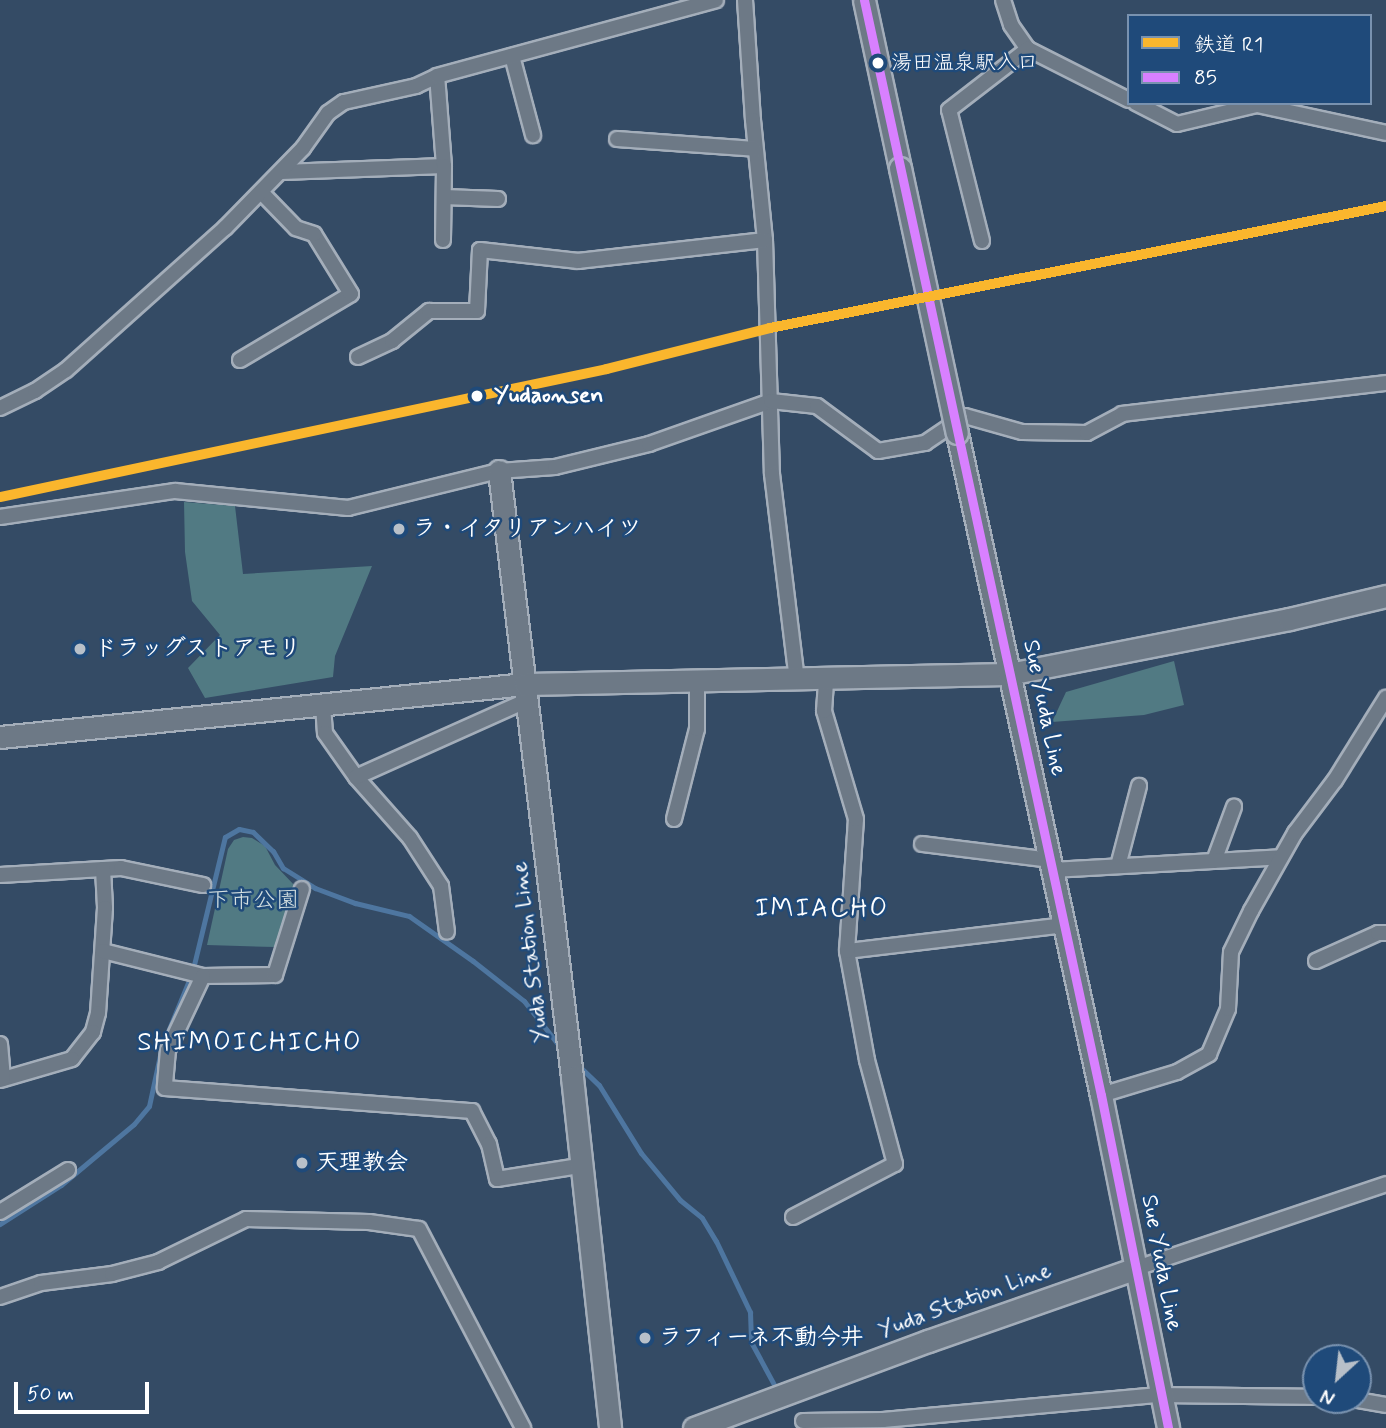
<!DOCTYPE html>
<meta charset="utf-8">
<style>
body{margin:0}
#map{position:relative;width:1386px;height:1428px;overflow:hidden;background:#344b65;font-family:Mynerve,"Klee One",sans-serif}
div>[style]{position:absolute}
.green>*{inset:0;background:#517a83}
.stream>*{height:5px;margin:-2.5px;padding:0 2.5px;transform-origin:2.5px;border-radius:2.5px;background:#4e76a0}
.roads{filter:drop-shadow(2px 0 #a4aeba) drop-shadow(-2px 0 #a4aeba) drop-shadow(0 2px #a4aeba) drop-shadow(0 -2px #a4aeba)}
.street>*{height:14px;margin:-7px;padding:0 7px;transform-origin:7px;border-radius:7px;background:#6d7986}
.secondary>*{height:21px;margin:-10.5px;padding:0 10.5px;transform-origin:10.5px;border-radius:10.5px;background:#6d7986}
.bridges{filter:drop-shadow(2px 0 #a4aeba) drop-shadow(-2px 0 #a4aeba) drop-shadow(0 2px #a4aeba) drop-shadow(0 -2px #a4aeba)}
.secondary-bridge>*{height:21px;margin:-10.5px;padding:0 10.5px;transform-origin:10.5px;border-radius:10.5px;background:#6d7986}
.bus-1>*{height:9px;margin:-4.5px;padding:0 4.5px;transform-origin:4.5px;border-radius:4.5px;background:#d880ff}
.rail-1>*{height:10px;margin:-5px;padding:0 5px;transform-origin:5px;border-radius:5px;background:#fab62d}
.dots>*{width:19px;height:19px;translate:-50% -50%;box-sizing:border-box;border:4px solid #1f4a7a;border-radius:50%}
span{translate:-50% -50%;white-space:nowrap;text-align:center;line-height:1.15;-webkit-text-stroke:5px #1f4a7a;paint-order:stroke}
.bus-label{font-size:21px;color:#fff}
.left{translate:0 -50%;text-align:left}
.stop-label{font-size:23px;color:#fff;font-weight:700}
.poi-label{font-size:23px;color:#fff;font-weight:700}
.street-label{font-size:23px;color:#fff}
.park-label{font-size:23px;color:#d5e0e1}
.quarter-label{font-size:26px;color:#fff;letter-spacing:2px}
.legend{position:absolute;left:1127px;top:14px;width:245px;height:91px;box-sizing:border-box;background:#1f4a7a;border:2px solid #7992af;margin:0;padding:9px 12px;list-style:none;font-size:21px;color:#fff}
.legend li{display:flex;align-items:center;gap:14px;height:35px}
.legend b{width:35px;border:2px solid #7992af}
.north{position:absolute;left:1302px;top:1344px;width:70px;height:70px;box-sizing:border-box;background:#1f4a7a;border:2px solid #7992af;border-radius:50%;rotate:207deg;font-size:19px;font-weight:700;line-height:28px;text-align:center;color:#fff}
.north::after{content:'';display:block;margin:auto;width:24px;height:32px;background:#b8c0c9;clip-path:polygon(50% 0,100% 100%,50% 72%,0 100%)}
.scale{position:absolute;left:14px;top:1382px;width:135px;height:32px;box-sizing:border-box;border:4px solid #fff;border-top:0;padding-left:9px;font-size:21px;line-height:24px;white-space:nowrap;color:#fff;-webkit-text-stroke:5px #1f4a7a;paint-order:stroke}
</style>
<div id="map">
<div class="green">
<i style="clip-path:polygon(184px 502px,235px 506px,243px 574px,372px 566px,335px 656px,333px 677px,205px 698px,188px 668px,220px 635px,192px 601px,185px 552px)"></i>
<i style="clip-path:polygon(1174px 661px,1184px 705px,1144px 715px,1052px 722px,1066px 692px)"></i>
<i style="clip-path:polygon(243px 837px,252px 838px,265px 846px,275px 865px,296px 887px,275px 947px,207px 945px,228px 849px,234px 840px)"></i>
</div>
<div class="stream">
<i style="left:578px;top:1065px;width:29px;rotate:44deg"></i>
<i style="left:599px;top:1085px;width:80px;rotate:58.3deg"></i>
<i style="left:641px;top:1153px;width:61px;rotate:50.3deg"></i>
<i style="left:680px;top:1200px;width:28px;rotate:39deg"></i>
<i style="left:702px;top:1218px;width:27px;rotate:59deg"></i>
<i style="left:716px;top:1241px;width:79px;rotate:64.4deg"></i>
<i style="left:750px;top:1312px;width:30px;rotate:88deg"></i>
<i style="left:751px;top:1342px;width:55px;rotate:61.6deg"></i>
<i style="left:0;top:1224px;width:72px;rotate:-32.6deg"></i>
<i style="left:61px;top:1185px;width:95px;rotate:-39.9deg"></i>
<i style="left:134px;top:1124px;width:23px;rotate:-50deg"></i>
<i style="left:149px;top:1106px;width:61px;rotate:-77.8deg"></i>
<i style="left:162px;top:1046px;width:79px;rotate:-67.7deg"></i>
<i style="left:192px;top:973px;width:140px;rotate:-76.4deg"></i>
<i style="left:225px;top:837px;width:16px;rotate:-30deg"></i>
<i style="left:239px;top:829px;width:14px;rotate:12deg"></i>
<i style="left:253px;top:832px;width:28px;rotate:44deg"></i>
<i style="left:273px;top:851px;width:20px;rotate:60deg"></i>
<i style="left:283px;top:868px;width:38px;rotate:32deg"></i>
<i style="left:315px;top:888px;width:43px;rotate:20.6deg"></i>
<i style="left:355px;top:903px;width:56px;rotate:13.5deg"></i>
<i style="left:409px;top:916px;width:78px;rotate:35.1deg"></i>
<i style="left:473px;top:961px;width:65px;rotate:38.1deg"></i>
<i style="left:524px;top:1001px;width:60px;rotate:51.8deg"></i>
</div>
<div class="roads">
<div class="street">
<i style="left:745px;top:0;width:120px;rotate:86.2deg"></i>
<i style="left:753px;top:120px;width:121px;rotate:84.3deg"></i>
<i style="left:765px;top:240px;width:234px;rotate:88.3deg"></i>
<i style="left:772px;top:474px;width:209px;rotate:83.1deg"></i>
<i style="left:1003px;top:0;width:26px;rotate:72deg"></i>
<i style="left:1011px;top:25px;width:29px;rotate:55deg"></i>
<i style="left:1028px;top:49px;width:113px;rotate:26.8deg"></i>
<i style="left:512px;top:56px;width:82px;rotate:75.1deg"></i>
<i style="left:1136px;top:103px;width:46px;rotate:27.1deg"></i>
<i style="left:1177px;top:124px;width:82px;rotate:-13.4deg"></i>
<i style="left:1257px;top:105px;width:132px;rotate:12.2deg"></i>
<i style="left:617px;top:139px;width:138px;rotate:4.1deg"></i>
<i style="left:282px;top:172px;width:162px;rotate:-2.1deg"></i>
<i style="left:444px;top:166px;width:90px;rotate:-94.4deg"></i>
<i style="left:444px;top:197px;width:54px;rotate:2.1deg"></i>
<i style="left:443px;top:240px;width:74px;rotate:-89.2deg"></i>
<i style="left:982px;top:241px;width:135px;rotate:-104.1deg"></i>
<i style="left:949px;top:110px;width:100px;rotate:-37.7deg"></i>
<i style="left:358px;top:357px;width:38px;rotate:-25deg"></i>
<i style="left:392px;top:341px;width:48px;rotate:-39deg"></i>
<i style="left:429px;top:311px;width:48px"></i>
<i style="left:477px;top:311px;width:61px;rotate:-87.2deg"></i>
<i style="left:480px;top:250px;width:99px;rotate:6.4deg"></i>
<i style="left:578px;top:261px;width:188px;rotate:-6.4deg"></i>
<i style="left:240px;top:360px;width:129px;rotate:-30.7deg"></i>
<i style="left:351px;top:294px;width:70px;rotate:-121.7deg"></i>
<i style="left:314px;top:234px;width:19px;rotate:-162deg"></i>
<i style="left:296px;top:228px;width:50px;rotate:-134.2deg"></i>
<i style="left:0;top:408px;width:39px;rotate:-26deg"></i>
<i style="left:35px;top:391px;width:37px;rotate:-34deg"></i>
<i style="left:66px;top:370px;width:213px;rotate:-41.8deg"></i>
<i style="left:225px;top:228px;width:112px;rotate:-45.7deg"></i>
<i style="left:303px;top:148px;width:43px;rotate:-54.5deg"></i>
<i style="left:328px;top:113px;width:19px;rotate:-35deg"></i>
<i style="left:344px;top:102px;width:74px;rotate:-12.5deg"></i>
<i style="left:416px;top:86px;width:23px;rotate:-25deg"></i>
<i style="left:437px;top:76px;width:289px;rotate:-15.2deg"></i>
<i style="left:0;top:517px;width:177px;rotate:-8.5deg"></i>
<i style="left:175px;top:491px;width:174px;rotate:5.6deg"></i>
<i style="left:348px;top:508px;width:155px;rotate:-13.8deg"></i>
<i style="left:499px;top:471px;width:56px;rotate:-4.1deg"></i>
<i style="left:555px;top:467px;width:97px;rotate:-13.7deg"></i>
<i style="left:649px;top:444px;width:129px;rotate:-19.4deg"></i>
<i style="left:771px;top:401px;width:46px;rotate:6.2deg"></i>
<i style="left:817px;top:406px;width:76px;rotate:36.4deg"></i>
<i style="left:878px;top:451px;width:48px;rotate:-9.7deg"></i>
<i style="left:925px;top:443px;width:48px;rotate:-34deg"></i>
<i style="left:965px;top:416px;width:59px;rotate:15.7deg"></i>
<i style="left:1022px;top:432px;width:65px;rotate:0.9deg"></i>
<i style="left:1087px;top:433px;width:40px;rotate:-28deg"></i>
<i style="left:1122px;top:414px;width:266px;rotate:-6.7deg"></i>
<i style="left:323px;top:705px;width:28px;rotate:86deg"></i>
<i style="left:325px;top:733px;width:54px;rotate:54.8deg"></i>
<i style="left:356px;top:777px;width:81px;rotate:48.5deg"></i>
<i style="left:410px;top:838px;width:57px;rotate:57.1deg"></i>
<i style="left:441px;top:886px;width:46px;rotate:82.6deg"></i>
<i style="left:356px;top:777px;width:188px;rotate:-24.1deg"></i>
<i style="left:674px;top:819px;width:93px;rotate:-75.7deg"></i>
<i style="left:697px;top:729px;width:47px;rotate:-90deg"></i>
<i style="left:922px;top:844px;width:129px;rotate:7.1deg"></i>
<i style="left:1214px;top:861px;width:58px;rotate:-69.7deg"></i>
<i style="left:1118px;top:866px;width:83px;rotate:-75.3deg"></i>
<i style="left:103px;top:869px;width:18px;rotate:-3deg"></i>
<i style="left:121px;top:868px;width:84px;rotate:11.7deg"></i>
<i style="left:1052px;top:870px;width:229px;rotate:-3.2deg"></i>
<i style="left:0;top:875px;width:103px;rotate:-3.3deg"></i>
<i style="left:103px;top:869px;width:39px;rotate:87deg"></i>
<i style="left:105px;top:908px;width:105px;rotate:93.8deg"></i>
<i style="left:98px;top:1013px;width:20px;rotate:105deg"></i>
<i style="left:93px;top:1032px;width:34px;rotate:128deg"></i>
<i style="left:72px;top:1059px;width:75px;rotate:163.7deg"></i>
<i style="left:103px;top:951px;width:103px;rotate:14deg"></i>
<i style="left:203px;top:976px;width:72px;rotate:-0.8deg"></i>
<i style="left:275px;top:975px;width:90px;rotate:-72.6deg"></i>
<i style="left:847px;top:951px;width:219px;rotate:-6.8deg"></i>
<i style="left:1316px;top:961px;width:68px;rotate:-24.3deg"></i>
<i style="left:1378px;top:933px;width:8px"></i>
<i style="left:203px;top:976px;width:82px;rotate:115.3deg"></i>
<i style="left:168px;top:1050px;width:38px;rotate:95deg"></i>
<i style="left:165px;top:1088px;width:308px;rotate:4.3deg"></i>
<i style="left:472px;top:1111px;width:37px;rotate:63deg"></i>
<i style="left:489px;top:1144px;width:36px;rotate:77deg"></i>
<i style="left:497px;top:1179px;width:83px;rotate:-9deg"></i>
<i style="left:0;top:1044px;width:35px;rotate:85deg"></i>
<i style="left:1101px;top:1095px;width:79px;rotate:-16.8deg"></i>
<i style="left:1177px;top:1072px;width:37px;rotate:-29deg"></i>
<i style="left:1209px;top:1054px;width:49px;rotate:-67.1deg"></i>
<i style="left:1228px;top:1009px;width:57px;rotate:-87deg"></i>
<i style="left:1231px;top:952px;width:46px;rotate:-64deg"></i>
<i style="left:1251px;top:911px;width:90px;rotate:-60.6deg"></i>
<i style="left:1295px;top:833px;width:66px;rotate:-53deg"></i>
<i style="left:1335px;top:780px;width:97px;rotate:-58.1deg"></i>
<i style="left:0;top:1212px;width:80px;rotate:-31.7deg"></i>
<i style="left:793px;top:1217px;width:115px;rotate:-27.5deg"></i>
<i style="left:895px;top:1164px;width:108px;rotate:-105.1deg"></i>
<i style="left:867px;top:1060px;width:111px;rotate:-100.4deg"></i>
<i style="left:847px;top:951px;width:132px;rotate:-86.1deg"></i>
<i style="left:856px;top:819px;width:113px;rotate:-106.5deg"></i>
<i style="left:824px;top:711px;width:31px;rotate:-86deg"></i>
<i style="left:1137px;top:1268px;width:263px;rotate:-18.6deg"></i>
<i style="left:0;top:1297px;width:43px;rotate:-18.9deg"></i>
<i style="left:41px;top:1283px;width:72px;rotate:-7.2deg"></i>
<i style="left:112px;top:1274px;width:48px;rotate:-14.6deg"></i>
<i style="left:158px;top:1262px;width:98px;rotate:-26deg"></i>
<i style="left:246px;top:1219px;width:123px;rotate:1.4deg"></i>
<i style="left:369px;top:1222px;width:50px;rotate:8deg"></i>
<i style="left:419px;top:1229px;width:225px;rotate:62.4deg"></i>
<i style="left:1358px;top:1400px;width:28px;rotate:10deg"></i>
<i style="left:803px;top:1421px;width:80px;rotate:-0.7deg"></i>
<i style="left:883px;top:1420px;width:277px;rotate:-5.2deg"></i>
<i style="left:1159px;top:1395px;width:157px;rotate:0.7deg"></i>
</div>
<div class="secondary">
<i style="left:864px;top:0;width:172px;rotate:77.9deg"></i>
<i style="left:957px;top:433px;width:677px;rotate:77.73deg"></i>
<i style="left:1101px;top:1095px;width:340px;rotate:78.6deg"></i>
<i style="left:499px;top:471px;width:610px;rotate:83.13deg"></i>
<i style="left:572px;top:1077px;width:353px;rotate:83.8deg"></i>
<i style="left:0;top:737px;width:528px;rotate:-5.76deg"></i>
<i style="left:525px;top:684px;width:484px;rotate:-1.2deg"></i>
<i style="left:1009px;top:674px;width:285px;rotate:-11.1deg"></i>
<i style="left:1289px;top:619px;width:100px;rotate:-13.3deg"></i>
<i style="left:694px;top:1428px;width:250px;rotate:-20.4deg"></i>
<i style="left:928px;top:1341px;width:221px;rotate:-19.3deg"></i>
</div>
</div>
<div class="bridges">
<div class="secondary-bridge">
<i style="left:900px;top:168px;width:271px;rotate:77.9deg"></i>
</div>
</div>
<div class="bus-1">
<i style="left:864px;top:0;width:1120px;rotate:77.79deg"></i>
<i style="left:1101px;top:1095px;width:340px;rotate:78.6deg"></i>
</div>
<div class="rail-1">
<i style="left:0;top:497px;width:620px;rotate:-11.91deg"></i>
<i style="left:607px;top:369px;width:168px;rotate:-14.1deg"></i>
<i style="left:770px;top:328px;width:628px;rotate:-11.2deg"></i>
</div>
<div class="dots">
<i style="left:878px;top:63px;background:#fff"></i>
<i style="left:477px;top:396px;background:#fff"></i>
<i style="left:399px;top:529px;background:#b8c0c9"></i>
<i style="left:80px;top:649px;background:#b8c0c9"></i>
<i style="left:302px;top:1163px;background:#b8c0c9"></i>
<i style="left:645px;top:1338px;background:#b8c0c9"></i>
</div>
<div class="bus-label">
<span class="left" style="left:891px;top:63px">湯田温泉駅入口</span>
</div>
<div class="stop-label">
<span class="left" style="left:494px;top:396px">Yudaonsen</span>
</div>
<div class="poi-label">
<span class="left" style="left:413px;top:529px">ラ・イタリアンハイツ</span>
<span class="left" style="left:94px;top:649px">ドラッグストアモリ</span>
<span class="left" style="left:316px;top:1163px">天理教会</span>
<span class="left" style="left:659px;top:1338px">ラフィーネ不動今井</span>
</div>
<div class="street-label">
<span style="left:1044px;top:708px;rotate:78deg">Sue Yuda Line</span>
<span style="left:531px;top:952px;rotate:-97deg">Yuda Station Line</span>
<span style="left:1161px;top:1263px;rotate:79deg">Sue Yuda Line</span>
<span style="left:965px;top:1301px;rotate:-20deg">Yuda Station Line</span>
</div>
<div class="park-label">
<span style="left:253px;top:901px">下市公園</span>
</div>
<div class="quarter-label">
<span style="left:822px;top:910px">IMIACHO</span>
<span style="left:250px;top:1044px">SHIMOICHICHO</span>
</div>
<ul class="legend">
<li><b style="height:9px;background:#fab62d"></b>鉄道 R1</li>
<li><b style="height:9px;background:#d880ff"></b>85</li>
</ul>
<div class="north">N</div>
<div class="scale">50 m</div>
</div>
